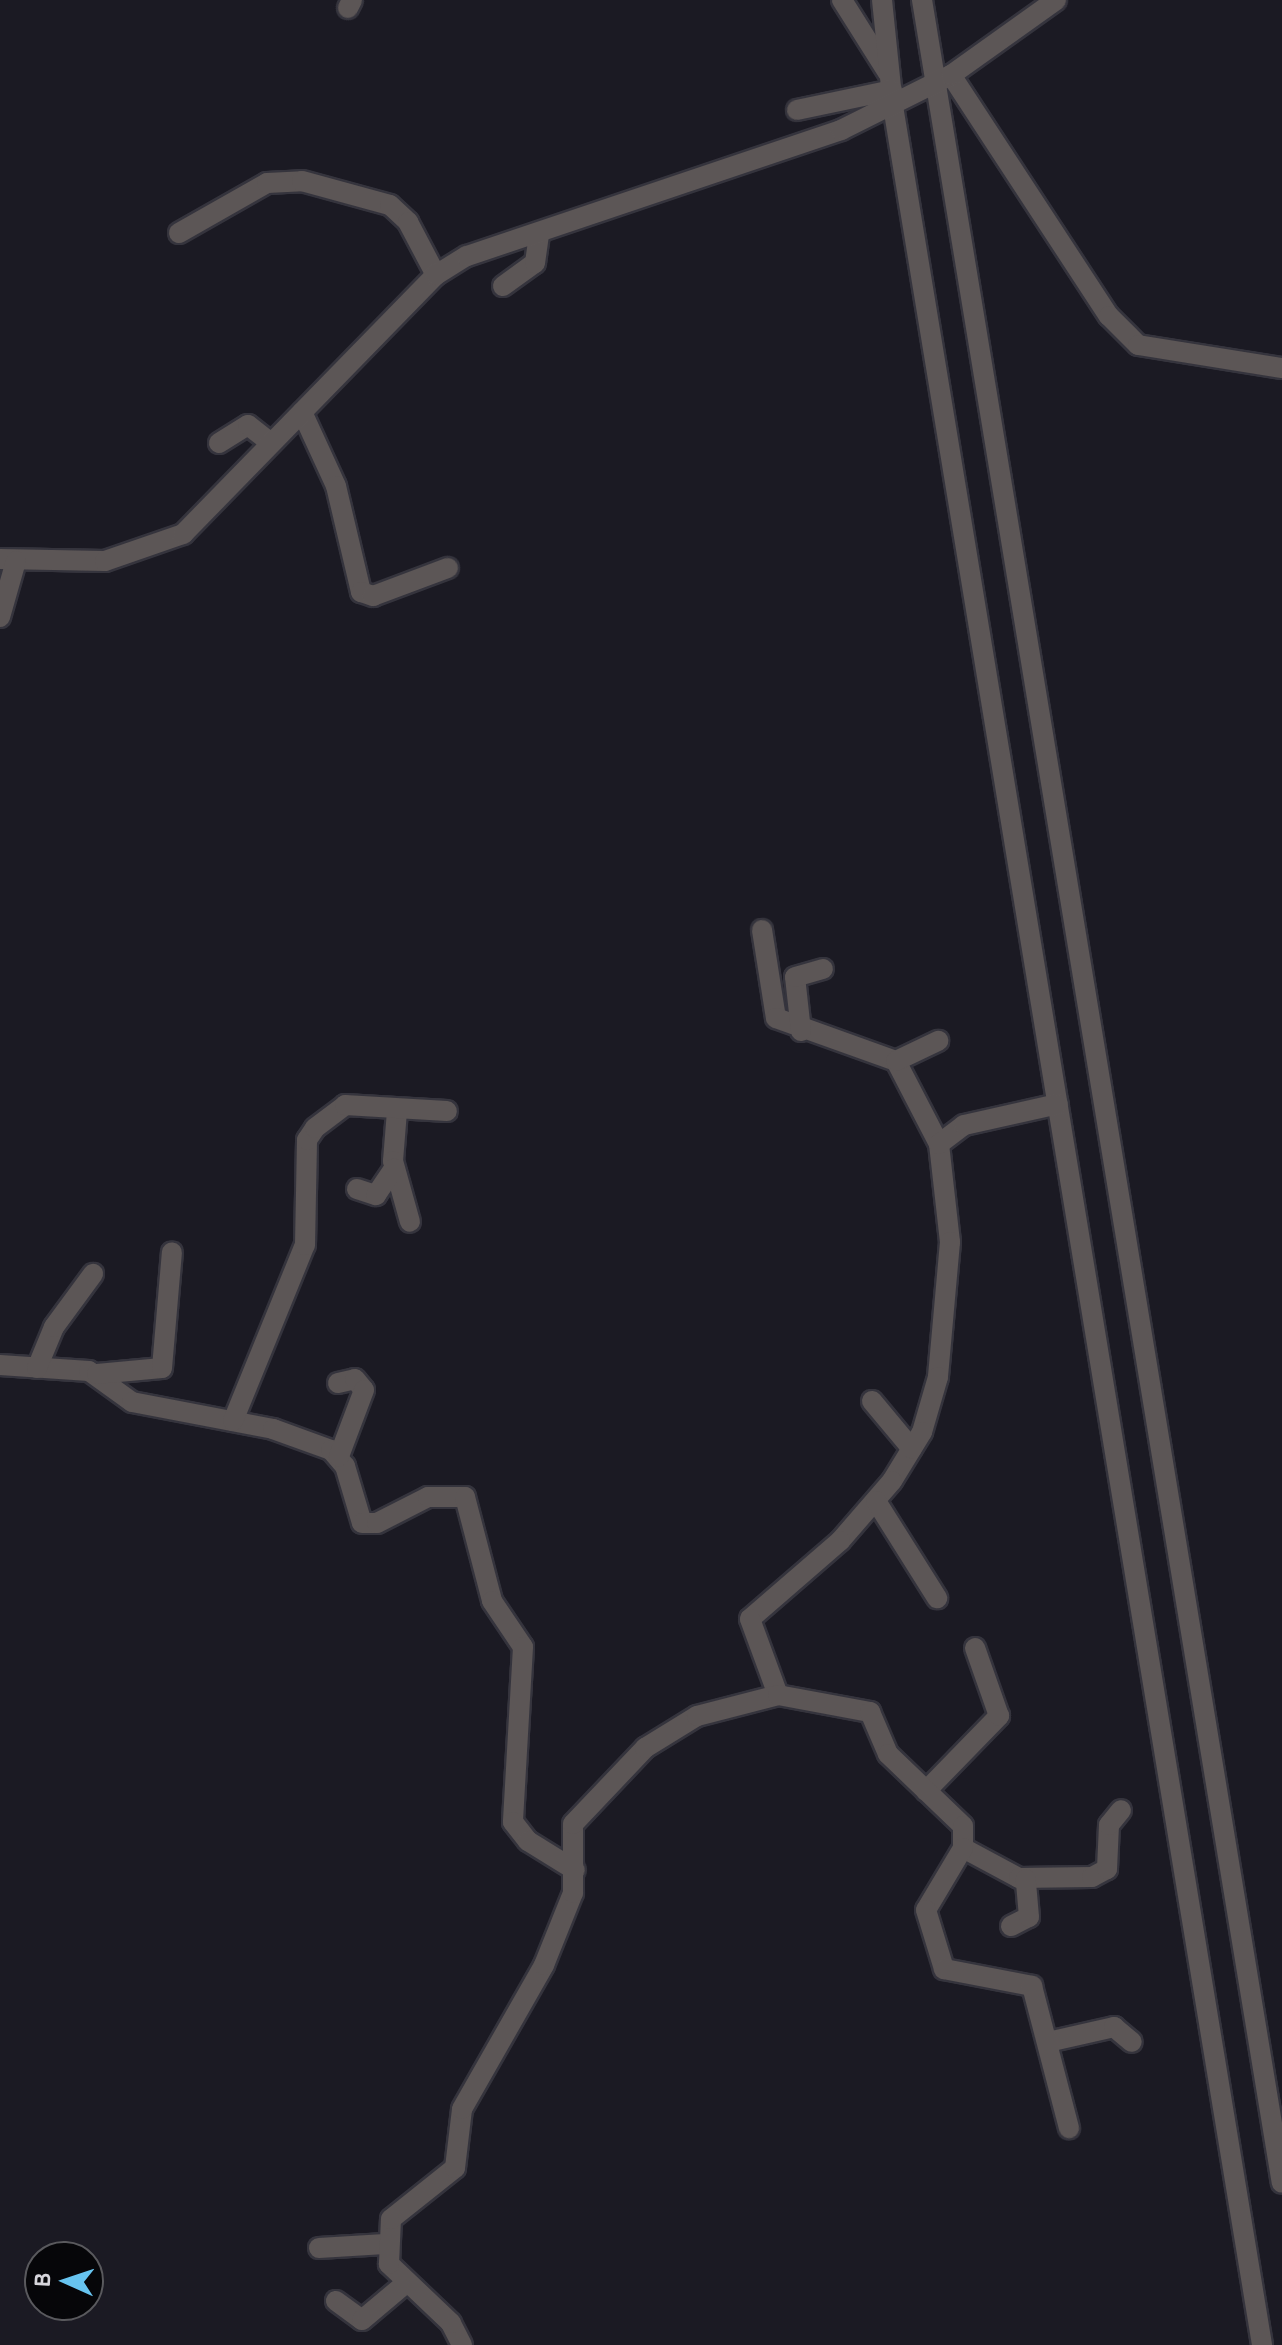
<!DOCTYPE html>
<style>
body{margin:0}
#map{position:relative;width:1282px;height:2345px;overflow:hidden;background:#1b1a23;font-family:Quicksand,sans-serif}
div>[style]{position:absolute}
.roads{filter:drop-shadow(2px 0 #35343d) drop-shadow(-2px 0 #35343d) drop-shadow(0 2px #35343d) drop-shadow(0 -2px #35343d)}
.minor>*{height:20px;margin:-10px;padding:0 10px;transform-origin:10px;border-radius:10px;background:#5c5656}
span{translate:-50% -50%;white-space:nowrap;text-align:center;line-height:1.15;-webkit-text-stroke:6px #060609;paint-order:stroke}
.north{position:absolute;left:24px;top:2241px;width:80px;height:80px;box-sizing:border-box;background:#060609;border:2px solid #59595d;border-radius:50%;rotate:273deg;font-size:22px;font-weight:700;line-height:32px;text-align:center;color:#d6d5db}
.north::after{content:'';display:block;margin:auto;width:28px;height:36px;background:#67c4f0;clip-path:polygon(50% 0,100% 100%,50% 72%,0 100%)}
</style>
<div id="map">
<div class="roads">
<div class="minor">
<i style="left:842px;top:0;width:86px;rotate:57.8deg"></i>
<i style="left:882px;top:0;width:107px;rotate:84.1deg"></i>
<i style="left:893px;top:106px;width:2269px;rotate:80.64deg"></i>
<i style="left:922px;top:0;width:2212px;rotate:80.64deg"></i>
<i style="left:348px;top:8px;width:9px;rotate:-63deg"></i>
<i style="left:951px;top:75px;width:288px;rotate:56.8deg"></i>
<i style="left:1109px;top:316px;width:41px;rotate:45deg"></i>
<i style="left:1138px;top:345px;width:146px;rotate:9.1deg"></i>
<i style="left:797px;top:110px;width:97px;rotate:-11.9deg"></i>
<i style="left:179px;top:233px;width:101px;rotate:-29.6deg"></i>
<i style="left:267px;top:183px;width:35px;rotate:-3deg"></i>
<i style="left:302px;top:181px;width:91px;rotate:15.3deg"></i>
<i style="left:390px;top:205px;width:25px;rotate:43deg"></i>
<i style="left:408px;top:222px;width:60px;rotate:62.2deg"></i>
<i style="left:503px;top:286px;width:39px;rotate:-36deg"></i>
<i style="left:535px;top:263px;width:29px;rotate:-82deg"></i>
<i style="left:302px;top:412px;width:81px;rotate:65.3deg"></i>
<i style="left:336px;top:486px;width:109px;rotate:76.7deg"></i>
<i style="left:361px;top:592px;width:13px;rotate:18deg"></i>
<i style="left:373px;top:596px;width:80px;rotate:-20.5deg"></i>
<i style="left:219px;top:443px;width:34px;rotate:-32deg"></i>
<i style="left:248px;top:425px;width:29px;rotate:38deg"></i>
<i style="left:0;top:559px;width:105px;rotate:1.1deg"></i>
<i style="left:105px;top:561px;width:83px;rotate:-19.1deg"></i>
<i style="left:183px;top:534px;width:362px;rotate:-45.7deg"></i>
<i style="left:436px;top:275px;width:36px;rotate:-32deg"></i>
<i style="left:467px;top:256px;width:395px;rotate:-18.6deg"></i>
<i style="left:841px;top:130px;width:123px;rotate:-26.6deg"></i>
<i style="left:951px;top:75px;width:129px;rotate:-35.5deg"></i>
<i style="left:0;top:617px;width:58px;rotate:-74.1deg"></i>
<i style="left:762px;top:930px;width:89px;rotate:81deg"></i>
<i style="left:776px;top:1018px;width:127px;rotate:19.7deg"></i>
<i style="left:896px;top:1061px;width:93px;rotate:62.6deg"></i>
<i style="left:939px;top:1144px;width:99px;rotate:83.6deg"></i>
<i style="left:950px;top:1242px;width:136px;rotate:95.1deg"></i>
<i style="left:938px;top:1377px;width:57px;rotate:106.2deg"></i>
<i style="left:922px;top:1432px;width:57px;rotate:121.5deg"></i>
<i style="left:892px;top:1481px;width:79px;rotate:130.9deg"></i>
<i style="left:840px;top:1541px;width:119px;rotate:139.1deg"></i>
<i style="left:750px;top:1619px;width:81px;rotate:69.8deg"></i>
<i style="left:801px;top:1031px;width:54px;rotate:-96.3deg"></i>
<i style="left:795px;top:977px;width:29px;rotate:-16deg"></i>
<i style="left:896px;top:1061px;width:47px;rotate:-25.5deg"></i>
<i style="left:397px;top:1111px;width:50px;rotate:94.6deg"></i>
<i style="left:393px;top:1161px;width:63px;rotate:74.4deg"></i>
<i style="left:939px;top:1144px;width:31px;rotate:-37deg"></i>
<i style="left:964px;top:1125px;width:96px;rotate:-12.6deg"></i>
<i style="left:357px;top:1189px;width:20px;rotate:18deg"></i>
<i style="left:376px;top:1195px;width:32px;rotate:-56deg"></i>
<i style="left:0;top:1365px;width:89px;rotate:3.9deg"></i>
<i style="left:89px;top:1371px;width:53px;rotate:35.8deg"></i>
<i style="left:132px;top:1402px;width:144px;rotate:10.8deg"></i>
<i style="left:273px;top:1429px;width:62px;rotate:19.9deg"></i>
<i style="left:331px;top:1450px;width:21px;rotate:49deg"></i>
<i style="left:345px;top:1466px;width:59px;rotate:73.4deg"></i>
<i style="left:362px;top:1523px;width:15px"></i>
<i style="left:377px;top:1523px;width:57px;rotate:-27deg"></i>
<i style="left:428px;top:1497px;width:37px"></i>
<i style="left:465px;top:1497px;width:107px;rotate:75.4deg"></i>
<i style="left:492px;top:1601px;width:55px;rotate:56deg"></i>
<i style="left:523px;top:1647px;width:175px;rotate:93.3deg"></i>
<i style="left:513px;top:1822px;width:24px;rotate:52deg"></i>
<i style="left:528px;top:1841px;width:55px;rotate:31.7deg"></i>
<i style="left:37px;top:1368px;width:44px;rotate:-67.5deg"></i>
<i style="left:54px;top:1327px;width:66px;rotate:-53.7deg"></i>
<i style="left:97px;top:1374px;width:65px;rotate:-5.3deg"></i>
<i style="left:162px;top:1368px;width:116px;rotate:-85.1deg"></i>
<i style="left:338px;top:1383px;width:17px;rotate:-13deg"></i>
<i style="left:355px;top:1379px;width:14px;rotate:51deg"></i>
<i style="left:364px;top:1390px;width:71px;rotate:110.7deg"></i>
<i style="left:872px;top:1401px;width:62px;rotate:50.2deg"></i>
<i style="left:233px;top:1421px;width:190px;rotate:-67.8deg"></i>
<i style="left:305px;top:1245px;width:105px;rotate:-88.9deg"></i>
<i style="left:307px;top:1140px;width:14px;rotate:-56deg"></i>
<i style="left:315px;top:1128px;width:38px;rotate:-37deg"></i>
<i style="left:345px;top:1105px;width:102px;rotate:3.4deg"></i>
<i style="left:876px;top:1501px;width:115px;rotate:57.8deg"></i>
<i style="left:926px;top:1791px;width:105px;rotate:-45.8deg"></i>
<i style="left:999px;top:1716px;width:72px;rotate:-109.4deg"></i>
<i style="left:963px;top:1848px;width:64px;rotate:28.2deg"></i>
<i style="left:1019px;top:1878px;width:73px;rotate:-0.8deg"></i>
<i style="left:1092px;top:1877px;width:17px;rotate:-28deg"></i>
<i style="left:1107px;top:1869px;width:44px;rotate:-87.4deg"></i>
<i style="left:1109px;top:1825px;width:19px;rotate:-51deg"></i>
<i style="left:1011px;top:1926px;width:20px;rotate:-27deg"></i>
<i style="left:1029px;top:1917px;width:38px;rotate:-95deg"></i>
<i style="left:1048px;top:2042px;width:68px;rotate:-12.8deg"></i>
<i style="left:1114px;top:2027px;width:23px;rotate:40deg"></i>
<i style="left:319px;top:2248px;width:66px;rotate:-3.5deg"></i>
<i style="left:336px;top:2301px;width:32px;rotate:36deg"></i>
<i style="left:362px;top:2320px;width:57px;rotate:-40.1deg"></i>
<i style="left:462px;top:2345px;width:25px;rotate:-117deg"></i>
<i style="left:451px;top:2323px;width:86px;rotate:-136.4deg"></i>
<i style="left:389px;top:2264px;width:45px;rotate:-87.5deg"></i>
<i style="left:391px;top:2219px;width:82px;rotate:-38.6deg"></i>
<i style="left:455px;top:2168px;width:59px;rotate:-83.2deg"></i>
<i style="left:462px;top:2109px;width:166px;rotate:-60.3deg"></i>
<i style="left:544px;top:1965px;width:78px;rotate:-68.1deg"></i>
<i style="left:573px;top:1893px;width:69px;rotate:-90deg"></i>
<i style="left:573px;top:1824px;width:105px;rotate:-46.5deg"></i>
<i style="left:645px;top:1748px;width:61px;rotate:-31.6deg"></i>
<i style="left:697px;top:1716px;width:84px;rotate:-14.5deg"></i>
<i style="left:778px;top:1695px;width:94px;rotate:10.5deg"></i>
<i style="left:870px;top:1712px;width:46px;rotate:66.8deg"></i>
<i style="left:888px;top:1754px;width:104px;rotate:43.8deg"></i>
<i style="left:963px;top:1826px;width:22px;rotate:90deg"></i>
<i style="left:963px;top:1848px;width:72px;rotate:120.8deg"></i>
<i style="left:926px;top:1910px;width:62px;rotate:73deg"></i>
<i style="left:944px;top:1969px;width:90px;rotate:10.9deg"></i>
<i style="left:1032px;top:1986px;width:147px;rotate:75.4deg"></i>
</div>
</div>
<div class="north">B</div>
</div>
